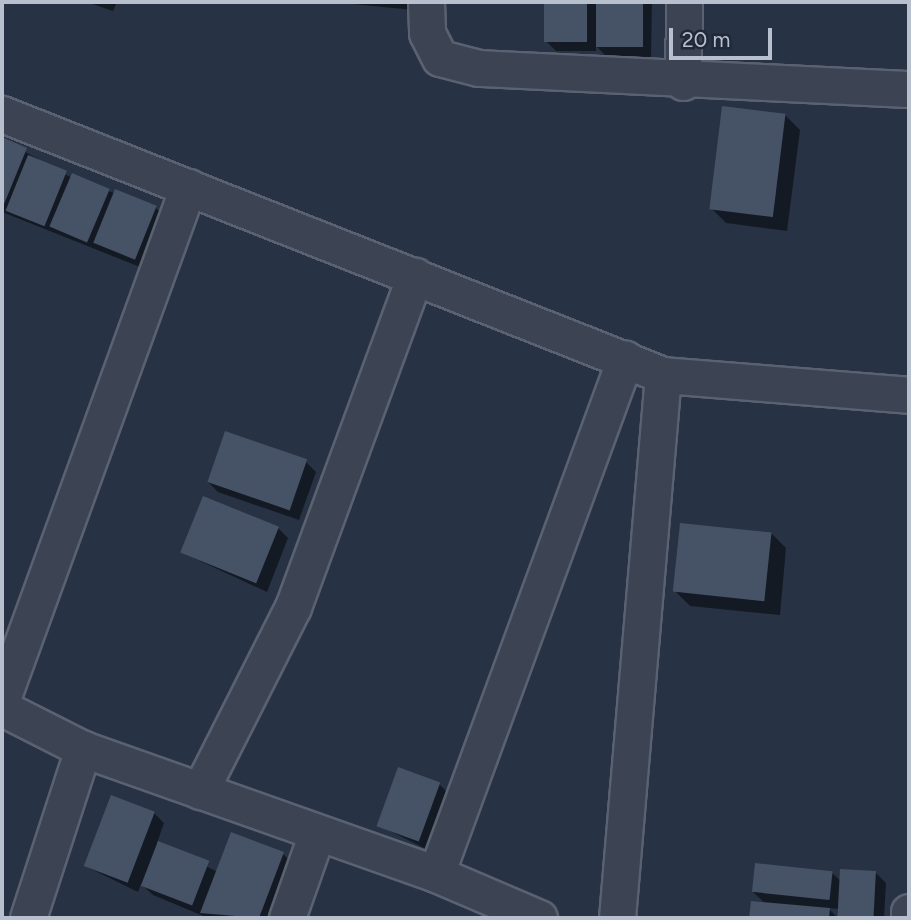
<!DOCTYPE html>
<style>
body{margin:0}
#map{position:relative;width:911px;height:920px;overflow:hidden;background:#273244;font-family:Figtree,sans-serif}
div>[style]{position:absolute}
.shadow>*{inset:0;background:#0007}
.building>*{inset:0;background:#465266;transform-origin:0 0}
.roads{filter:drop-shadow(2px 0 #5a6271) drop-shadow(-2px 0 #5a6271) drop-shadow(0 2px #5a6271) drop-shadow(0 -2px #5a6271)}
.minor>*{height:35px;margin:-17.5px;padding:0 17.5px;transform-origin:17.5px;border-radius:17.5px;background:#3c4454}
span{translate:-50% -50%;white-space:nowrap;text-align:center;line-height:1.15;-webkit-text-stroke:6px #202939;paint-order:stroke}
.frame{position:absolute;inset:0;border:4px solid #b9c0cd;pointer-events:none}
.scale{position:absolute;left:669px;top:28px;width:103px;height:32px;box-sizing:border-box;border:4px solid #b9c0cd;border-top:0;padding-left:9px;font-size:21px;line-height:24px;white-space:nowrap;color:#b9c0cd;-webkit-text-stroke:5px #202939;paint-order:stroke}
</style>
<div id="map">
<div class="shadow">
<i style="clip-path:polygon(86px 2px,117px 2px,113px 11px)"></i>
<i style="clip-path:polygon(332px 2px,415px 2px,414px 10px)"></i>
<i style="clip-path:polygon(546px 2px,652px 2px,651px 57px,606px 56px,596px 46px,596px 51px,556px 51px,546px 41px)"></i>
<i style="clip-path:polygon(785px 115px,800px 130px,787px 231px,726px 223px,711px 208px)"></i>
<i style="clip-path:polygon(2px 139px,72px 178px,156px 208px,166px 218px,145px 269px,2px 212px)"></i>
<i style="clip-path:polygon(306px 462px,316px 472px,299px 520px,218px 492px,208px 482px)"></i>
<i style="clip-path:polygon(278px 528px,288px 538px,267px 592px,183px 553px)"></i>
<i style="clip-path:polygon(772px 534px,786px 548px,780px 615px,690px 606px,676px 592px)"></i>
<i style="clip-path:polygon(439px 784px,449px 794px,428px 850px,378px 825px)"></i>
<i style="clip-path:polygon(154px 813px,164px 823px,157px 843px,218px 872px,283px 854px,293px 864px,272px 918px,208px 918px,153px 895px,141px 884px,138px 892px,85px 866px)"></i>
<i style="clip-path:polygon(832px 873px,841px 881px,876px 873px,886px 883px,884px 918px,839px 918px,839px 909px,828px 908px,838px 918px,751px 918px,752px 903px,766px 904px,753px 892px)"></i>
</div>
<div class="building">
<i style="left:544px;top:2px;width:43px;height:40px"></i>
<i style="left:596px;top:2px;width:47px;height:45px"></i>
<i style="left:722px;top:106px;width:64px;height:104px;rotate:7deg"></i>
<i style="clip-path:polygon(2px 137px,27px 148px,2px 209px)"></i>
<i style="left:28px;top:155px;width:42px;height:60px;rotate:22deg"></i>
<i style="left:72px;top:173px;width:41px;height:58px;rotate:23deg"></i>
<i style="left:115px;top:189px;width:45px;height:58px;rotate:22deg"></i>
<i style="left:225px;top:431px;width:87px;height:54px;rotate:19deg"></i>
<i style="left:203px;top:496px;width:82px;height:61px;rotate:22deg"></i>
<i style="left:680px;top:523px;width:92px;height:69px;rotate:6deg"></i>
<i style="left:398px;top:767px;width:45px;height:63px;rotate:20deg"></i>
<i style="left:111px;top:795px;width:47px;height:76px;rotate:21deg"></i>
<i style="clip-path:polygon(231px 832px,284px 852px,259px 918px,200px 913px)"></i>
<i style="left:158px;top:841px;width:55px;height:48px;rotate:21deg"></i>
<i style="left:755px;top:863px;width:78px;height:29px;rotate:6deg"></i>
<i style="left:840px;top:869px;width:36px;height:49px;rotate:3deg"></i>
<i style="clip-path:polygon(751px 901px,830px 908px,829px 918px,749px 918px)"></i>
</div>
<div class="roads">
<div class="minor">
<i style="left:426px;top:2px;width:31px;rotate:88deg"></i>
<i style="left:427px;top:33px;width:28px;rotate:63deg"></i>
<i style="left:440px;top:58px;width:40px;rotate:14.4deg"></i>
<i style="left:479px;top:68px;width:431px;rotate:2.8deg"></i>
<i style="left:683px;top:82px;width:80px;rotate:-89.3deg"></i>
<i style="left:2px;top:114px;width:711px;rotate:21.55deg"></i>
<i style="left:663px;top:375px;width:247px;rotate:4.6deg"></i>
<i style="left:2px;top:699px;width:545px;rotate:-70.03deg"></i>
<i style="left:2px;top:708px;width:91px;rotate:26.8deg"></i>
<i style="left:83px;top:749px;width:374px;rotate:19.5deg"></i>
<i style="left:436px;top:874px;width:112px;rotate:23.1deg"></i>
<i style="left:200px;top:791px;width:206px;rotate:-63.2deg"></i>
<i style="left:293px;top:607px;width:353px;rotate:-69.8deg"></i>
<i style="left:436px;top:874px;width:549px;rotate:-69.85deg"></i>
<i style="left:28px;top:918px;width:178px;rotate:-72deg"></i>
<i style="left:287px;top:918px;width:90px;rotate:-70.6deg"></i>
<i style="left:617px;top:918px;width:545px;rotate:-85.16deg"></i>
<i style="left:909px;top:918px;width:6px;rotate:-90deg"></i>
</div>
</div>
<div class="frame"></div>
<div class="scale">20 m</div>
</div>
